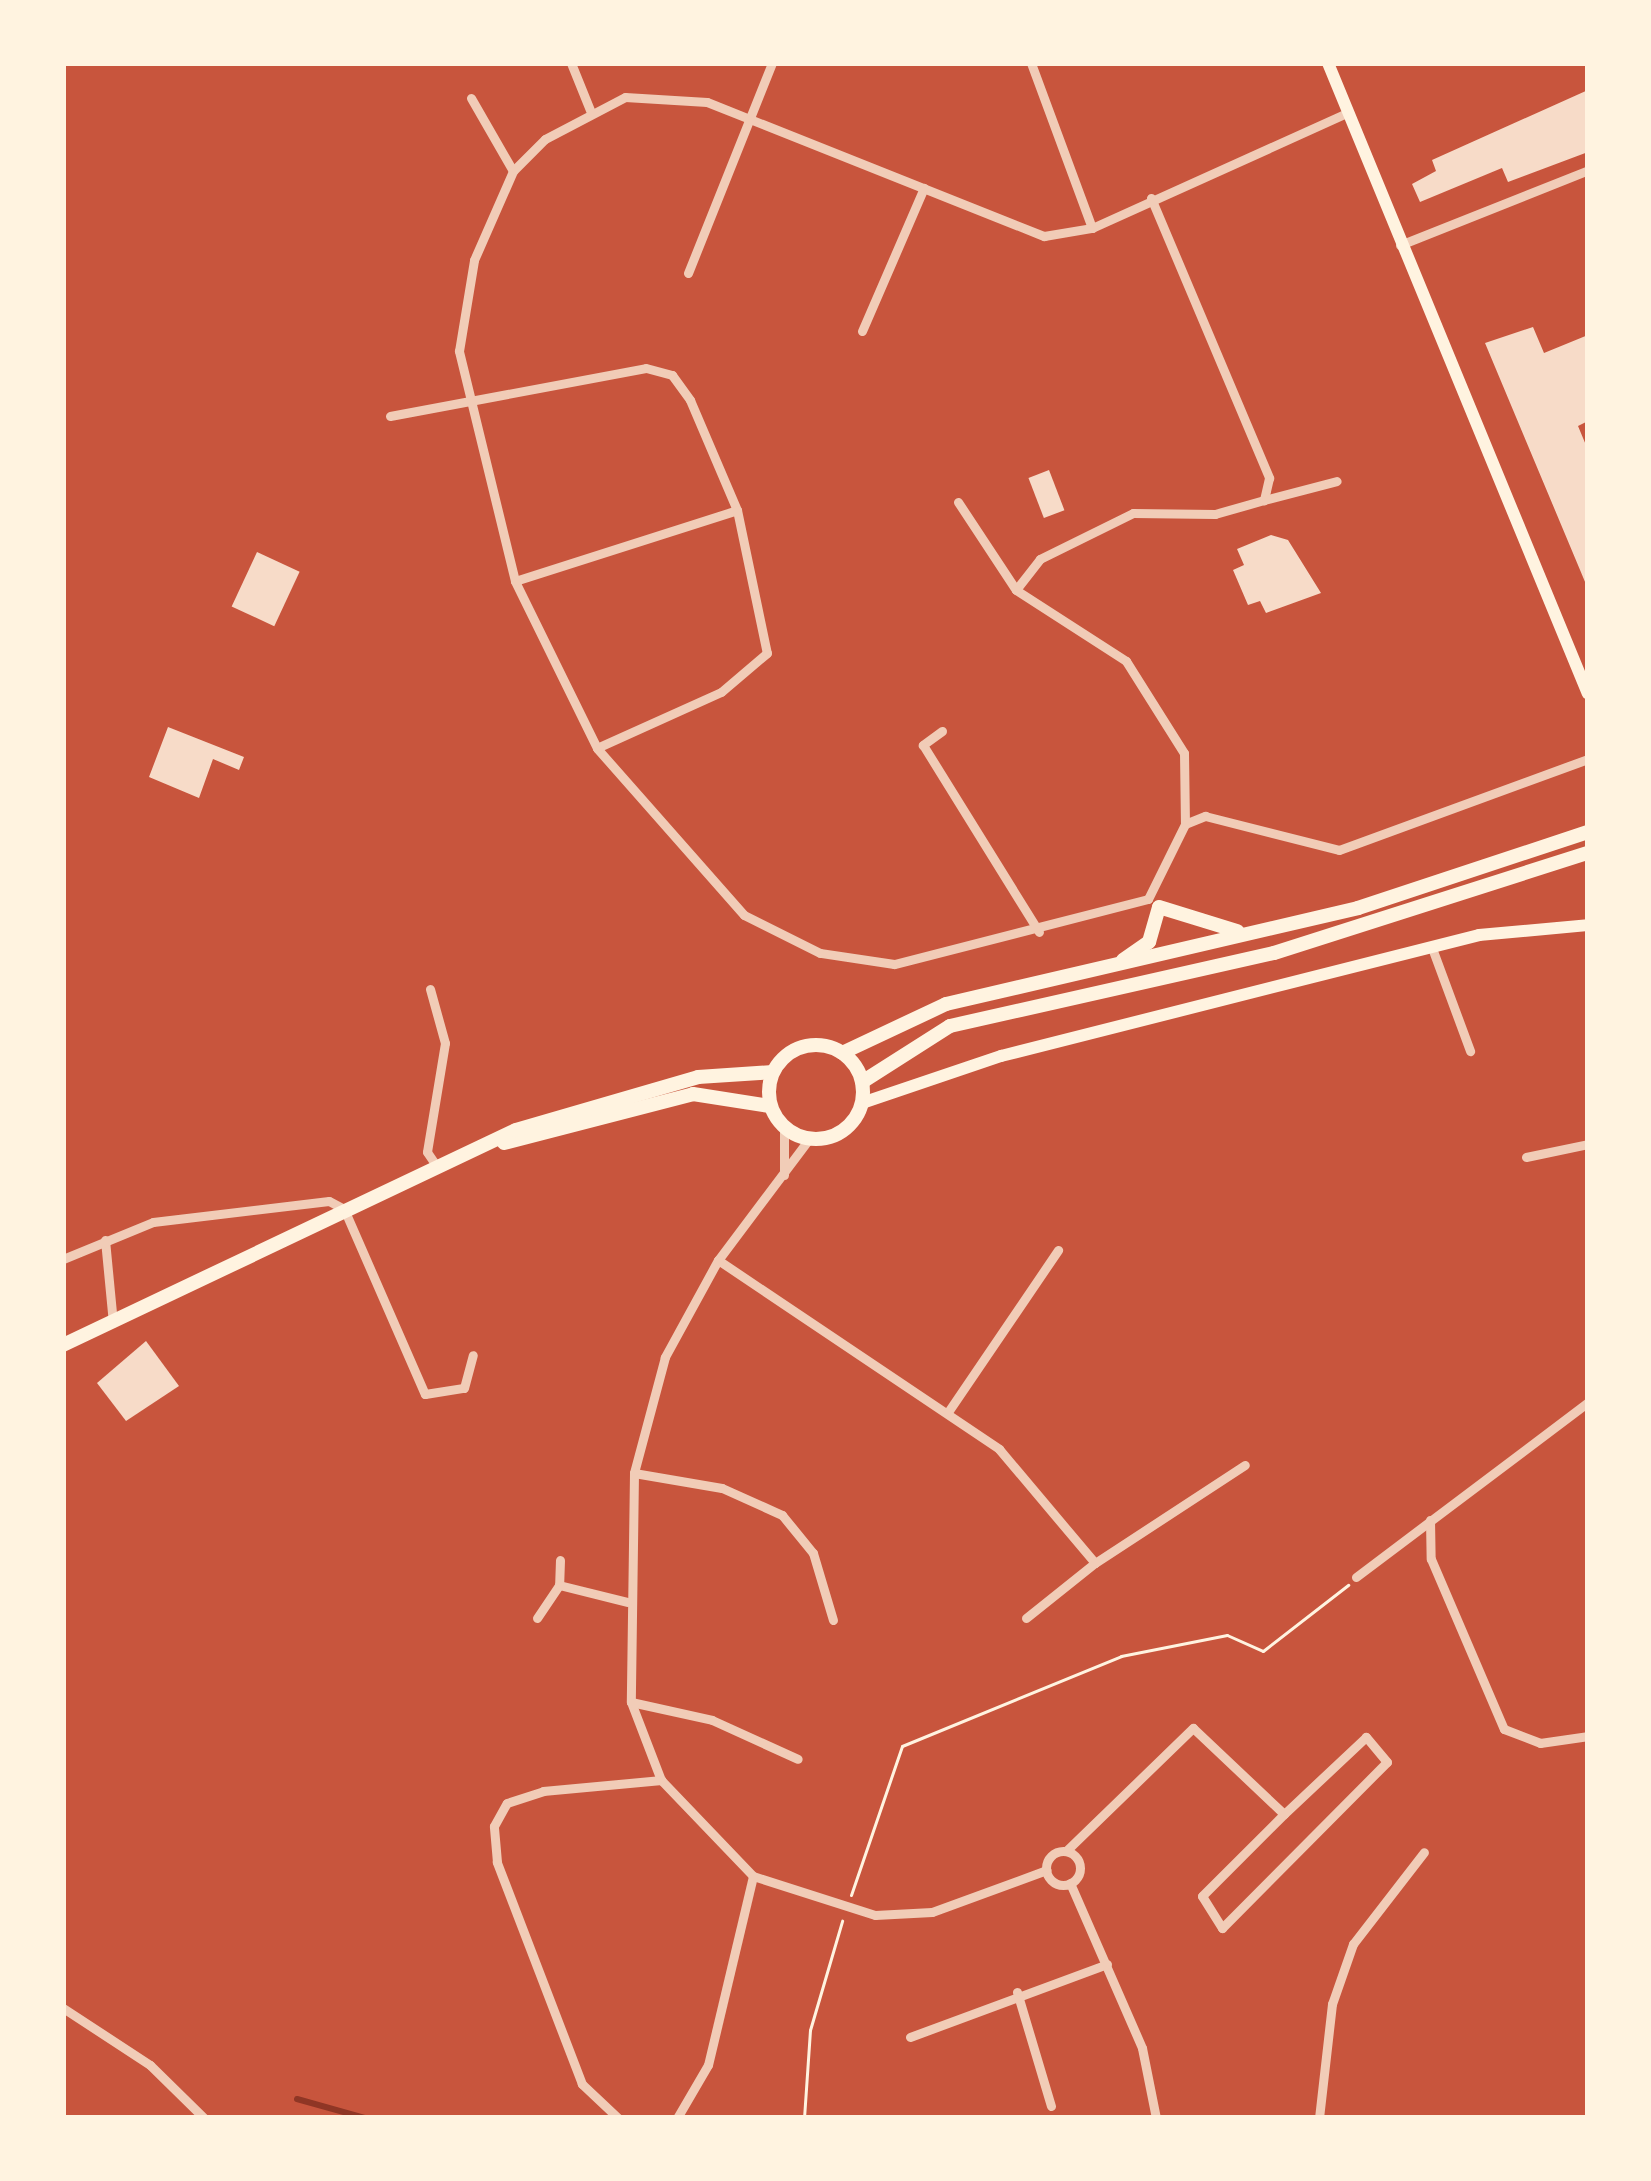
<!DOCTYPE html>
<style>
body{margin:0}
#map{position:relative;width:1651px;height:2181px;overflow:hidden;background:#c8553d;font-family:"Nunito Sans",sans-serif}
div>[style]{position:absolute}
.stream>*{height:6px;margin:-3px;padding:0 3px;transform-origin:3px;border-radius:3px;background:#8f3625}
.building>*{inset:0;background:#f7dbc8;transform-origin:0 0}
.path>*{height:3px;margin:-1.5px;padding:0 1.5px;transform-origin:1.5px;border-radius:1.5px;background:#fff3e0}
.minor>*{height:9px;margin:-4.5px;padding:0 4.5px;transform-origin:4.5px;border-radius:4.5px;background:#f1ccb7}
.minor>.ring{margin:-4.5px;padding:0;box-sizing:content-box;background:none;border:9px solid #f1ccb7;border-radius:50%}
.secondary>*{height:12px;margin:-6px;padding:0 6px;transform-origin:6px;border-radius:6px;background:#fff3e0}
.primary>*{height:14px;margin:-7px;padding:0 7px;transform-origin:7px;border-radius:7px;background:#fff3e0}
.primary>.ring{margin:-7px;padding:0;box-sizing:content-box;background:none;border:14px solid #fff3e0;border-radius:50%}
span{translate:-50% -50%;white-space:nowrap;text-align:center;line-height:1.15;-webkit-text-stroke:10px #fff3e0;paint-order:stroke}
.frame{position:absolute;inset:0;border:66px solid #fff3e0;pointer-events:none}
</style>
<div id="map">
<div class="stream">
<i style="left:297px;top:2099px;width:71px;rotate:15.6deg"></i>
<i style="left:379px;top:2118px;width:78px"></i>
</div>
<div class="building">
<i style="clip-path:polygon(1588px 90px,1588px 152px,1508px 182px,1502px 168px,1420px 202px,1412px 184px,1436px 171px,1432px 160px)"></i>
<i style="clip-path:polygon(1533px 327px,1544px 353px,1588px 335px,1588px 421px,1578px 426px,1588px 450px,1588px 589px,1485px 343px)"></i>
<i style="left:1049px;top:470px;width:43px;height:22px;rotate:69deg"></i>
<i style="clip-path:polygon(1271px 535px,1288px 540px,1321px 593px,1266px 613px,1260px 601px,1248px 605px,1233px 570px,1244px 565px,1237px 549px)"></i>
<i style="left:257px;top:552px;width:47px;height:60px;rotate:25deg"></i>
<i style="clip-path:polygon(168px 727px,244px 757px,239px 770px,213px 759px,199px 798px,149px 777px)"></i>
<i style="clip-path:polygon(146px 1341px,179px 1386px,126px 1421px,97px 1383px)"></i>
</div>
<div class="path">
<i style="left:851px;top:1895px;width:157px;rotate:-71.1deg"></i>
<i style="left:902px;top:1746px;width:237px;rotate:-22.3deg"></i>
<i style="left:1121px;top:1656px;width:108px;rotate:-11.2deg"></i>
<i style="left:1227px;top:1635px;width:39px;rotate:24deg"></i>
<i style="left:1263px;top:1651px;width:108px;rotate:-37.8deg"></i>
<i style="left:804px;top:2118px;width:88px;rotate:-86.1deg"></i>
<i style="left:810px;top:2030px;width:114px;rotate:-73.6deg"></i>
</div>
<div class="minor">
<i style="left:571px;top:63px;width:51px;rotate:68deg"></i>
<i style="left:1031px;top:63px;width:176px;rotate:69.7deg"></i>
<i style="left:471px;top:98px;width:84px;rotate:60.1deg"></i>
<i style="left:1151px;top:198px;width:304px;rotate:67.1deg"></i>
<i style="left:1269px;top:478px;width:23px;rotate:103deg"></i>
<i style="left:1264px;top:500px;width:51px;rotate:164.1deg"></i>
<i style="left:1215px;top:514px;width:82px;rotate:-179.3deg"></i>
<i style="left:1133px;top:513px;width:104px;rotate:153.7deg"></i>
<i style="left:1040px;top:559px;width:39px;rotate:128deg"></i>
<i style="left:1016px;top:590px;width:131px;rotate:32.8deg"></i>
<i style="left:1126px;top:661px;width:109px;rotate:57.8deg"></i>
<i style="left:1184px;top:753px;width:71px;rotate:89.2deg"></i>
<i style="left:1400px;top:245px;width:202px;rotate:-21.7deg"></i>
<i style="left:688px;top:273px;width:226px;rotate:-68.2deg"></i>
<i style="left:862px;top:331px;width:156px;rotate:-66.6deg"></i>
<i style="left:390px;top:416px;width:260px;rotate:-10.6deg"></i>
<i style="left:646px;top:368px;width:27px;rotate:15deg"></i>
<i style="left:672px;top:375px;width:31px;rotate:54deg"></i>
<i style="left:690px;top:400px;width:120px;rotate:66.9deg"></i>
<i style="left:737px;top:510px;width:146px;rotate:78.2deg"></i>
<i style="left:767px;top:653px;width:60px;rotate:139.7deg"></i>
<i style="left:721px;top:692px;width:136px;rotate:155.7deg"></i>
<i style="left:1264px;top:500px;width:75px;rotate:-14.6deg"></i>
<i style="left:958px;top:502px;width:105px;rotate:56.6deg"></i>
<i style="left:515px;top:581px;width:233px;rotate:-17.7deg"></i>
<i style="left:942px;top:731px;width:24px;rotate:144deg"></i>
<i style="left:923px;top:745px;width:220px;rotate:58.2deg"></i>
<i style="left:1148px;top:899px;width:262px;rotate:165.6deg"></i>
<i style="left:894px;top:964px;width:75px;rotate:-171.5deg"></i>
<i style="left:820px;top:953px;width:85px;rotate:-153.4deg"></i>
<i style="left:744px;top:915px;width:222px;rotate:-131.4deg"></i>
<i style="left:597px;top:748px;width:186px;rotate:-116.2deg"></i>
<i style="left:515px;top:581px;width:237px;rotate:-103.7deg"></i>
<i style="left:459px;top:351px;width:92px;rotate:-80.6deg"></i>
<i style="left:474px;top:260px;width:97px;rotate:-66.3deg"></i>
<i style="left:513px;top:171px;width:45px;rotate:-45deg"></i>
<i style="left:545px;top:139px;width:90px;rotate:-27.7deg"></i>
<i style="left:625px;top:97px;width:82px;rotate:3.5deg"></i>
<i style="left:707px;top:102px;width:363px;rotate:21.7deg"></i>
<i style="left:1044px;top:236px;width:49px;rotate:-9.5deg"></i>
<i style="left:1092px;top:228px;width:277px;rotate:-24.3deg"></i>
<i style="left:1148px;top:899px;width:84px;rotate:-63.7deg"></i>
<i style="left:1185px;top:824px;width:22px;rotate:-22deg"></i>
<i style="left:1205px;top:816px;width:138px;rotate:14.2deg"></i>
<i style="left:1339px;top:850px;width:265px;rotate:-20.1deg"></i>
<i style="left:1432px;top:948px;width:110px;rotate:69.7deg"></i>
<i style="left:430px;top:989px;width:56px;rotate:74.5deg"></i>
<i style="left:445px;top:1043px;width:110px;rotate:99.4deg"></i>
<i style="left:427px;top:1152px;width:14px;rotate:56deg"></i>
<i style="left:784px;top:1127px;width:48px;rotate:90deg"></i>
<i style="left:809px;top:1139px;width:151px;rotate:126.9deg"></i>
<i style="left:718px;top:1260px;width:111px;rotate:118.7deg"></i>
<i style="left:665px;top:1357px;width:120px;rotate:105deg"></i>
<i style="left:634px;top:1473px;width:229px;rotate:90.8deg"></i>
<i style="left:631px;top:1702px;width:84px;rotate:69deg"></i>
<i style="left:661px;top:1780px;width:133px;rotate:46.2deg"></i>
<i style="left:753px;top:1876px;width:128px;rotate:17.7deg"></i>
<i style="left:875px;top:1915px;width:57px;rotate:-3deg"></i>
<i style="left:932px;top:1912px;width:122px;rotate:-20.1deg"></i>
<i style="left:1526px;top:1157px;width:63px;rotate:-11.8deg"></i>
<i style="left:105px;top:1240px;width:83px;rotate:84.5deg"></i>
<i style="left:63px;top:1259px;width:97px;rotate:-22.3deg"></i>
<i style="left:153px;top:1222px;width:177px;rotate:-6.8deg"></i>
<i style="left:329px;top:1201px;width:17px;rotate:28deg"></i>
<i style="left:344px;top:1209px;width:202px;rotate:66.4deg"></i>
<i style="left:425px;top:1394px;width:39px;rotate:-9deg"></i>
<i style="left:464px;top:1388px;width:34px;rotate:-75deg"></i>
<i style="left:718px;top:1260px;width:339px;rotate:33.9deg"></i>
<i style="left:999px;top:1449px;width:149px;rotate:49.9deg"></i>
<i style="left:1095px;top:1563px;width:179px;rotate:-33.2deg"></i>
<i style="left:948px;top:1412px;width:196px;rotate:-55.8deg"></i>
<i style="left:634px;top:1473px;width:89px;rotate:9.7deg"></i>
<i style="left:722px;top:1488px;width:66px;rotate:24.2deg"></i>
<i style="left:782px;top:1515px;width:49px;rotate:50.8deg"></i>
<i style="left:813px;top:1553px;width:70px;rotate:73.4deg"></i>
<i style="left:1430px;top:1520px;width:39px;rotate:89deg"></i>
<i style="left:1431px;top:1559px;width:185px;rotate:66.8deg"></i>
<i style="left:1504px;top:1729px;width:39px;rotate:21deg"></i>
<i style="left:1540px;top:1743px;width:49px;rotate:-8.3deg"></i>
<i style="left:560px;top:1560px;width:25px;rotate:92deg"></i>
<i style="left:559px;top:1585px;width:70px;rotate:14deg"></i>
<i style="left:1356px;top:1577px;width:291px;rotate:-37deg"></i>
<i style="left:537px;top:1618px;width:40px;rotate:-56deg"></i>
<i style="left:1026px;top:1618px;width:88px;rotate:-38.6deg"></i>
<i style="left:631px;top:1702px;width:83px;rotate:12.5deg"></i>
<i style="left:712px;top:1720px;width:94px;rotate:24.4deg"></i>
<i style="left:1066px;top:1851px;width:177px;rotate:-44.1deg"></i>
<i style="left:1193px;top:1728px;width:125px;rotate:43.4deg"></i>
<i style="left:1284px;top:1814px;width:116px;rotate:135deg"></i>
<i style="left:1202px;top:1896px;width:38px;rotate:58deg"></i>
<i style="left:1222px;top:1928px;width:234px;rotate:-45.2deg"></i>
<i style="left:1387px;top:1762px;width:33px;rotate:-130deg"></i>
<i style="left:1366px;top:1737px;width:112px;rotate:136.8deg"></i>
<i class="ring" style="left:1046px;top:1851px;width:25px;height:25px"></i>
<i style="left:1070px;top:1883px;width:180px;rotate:66.4deg"></i>
<i style="left:1142px;top:2048px;width:71px;rotate:78.7deg"></i>
<i style="left:1017px;top:1992px;width:119px;rotate:73.4deg"></i>
<i style="left:63px;top:2008px;width:104px;rotate:33.2deg"></i>
<i style="left:150px;top:2065px;width:76px;rotate:44.5deg"></i>
<i style="left:910px;top:2037px;width:210px;rotate:-20.3deg"></i>
<i style="left:618px;top:2118px;width:50px;rotate:-136.6deg"></i>
<i style="left:582px;top:2084px;width:238px;rotate:-111deg"></i>
<i style="left:497px;top:1862px;width:36px;rotate:-95deg"></i>
<i style="left:494px;top:1826px;width:26px;rotate:-61deg"></i>
<i style="left:507px;top:1803px;width:38px;rotate:-18deg"></i>
<i style="left:543px;top:1791px;width:119px;rotate:-5.3deg"></i>
<i style="left:677px;top:2118px;width:61px;rotate:-59.7deg"></i>
<i style="left:708px;top:2065px;width:194px;rotate:-76.6deg"></i>
<i style="left:1319px;top:2118px;width:115px;rotate:-83.5deg"></i>
<i style="left:1332px;top:2004px;width:64px;rotate:-70.7deg"></i>
<i style="left:1353px;top:1944px;width:116px;rotate:-52.3deg"></i>
</div>
<div class="secondary">
<i style="left:1328px;top:63px;width:682px;rotate:67.61deg"></i>
<i style="left:862px;top:1103px;width:147px;rotate:-18.7deg"></i>
<i style="left:1001px;top:1056px;width:493px;rotate:-14.2deg"></i>
<i style="left:1479px;top:935px;width:109px;rotate:-5.2deg"></i>
</div>
<div class="primary">
<i style="left:1123px;top:960px;width:32px;rotate:-35deg"></i>
<i style="left:1149px;top:942px;width:36px;rotate:-74deg"></i>
<i style="left:1159px;top:907px;width:82px;rotate:17.1deg"></i>
<i class="ring" style="left:769px;top:1045px;width:80px;height:80px"></i>
<i style="left:842px;top:1053px;width:115px;rotate:-25.2deg"></i>
<i style="left:946px;top:1004px;width:423px;rotate:-13.1deg"></i>
<i style="left:1358px;top:908px;width:242px;rotate:-18.3deg"></i>
<i style="left:862px;top:1082px;width:104px;rotate:-32.5deg"></i>
<i style="left:950px;top:1026px;width:332px;rotate:-12.7deg"></i>
<i style="left:1274px;top:953px;width:330px;rotate:-17.7deg"></i>
<i style="left:504px;top:1143px;width:195px;rotate:-14.5deg"></i>
<i style="left:693px;top:1094px;width:78px;rotate:8.9deg"></i>
<i style="left:63px;top:1345px;width:501px;rotate:-25.39deg"></i>
<i style="left:516px;top:1130px;width:190px;rotate:-16.2deg"></i>
<i style="left:698px;top:1077px;width:75px;rotate:-3.8deg"></i>
</div>
<div class="frame"></div>
</div>
